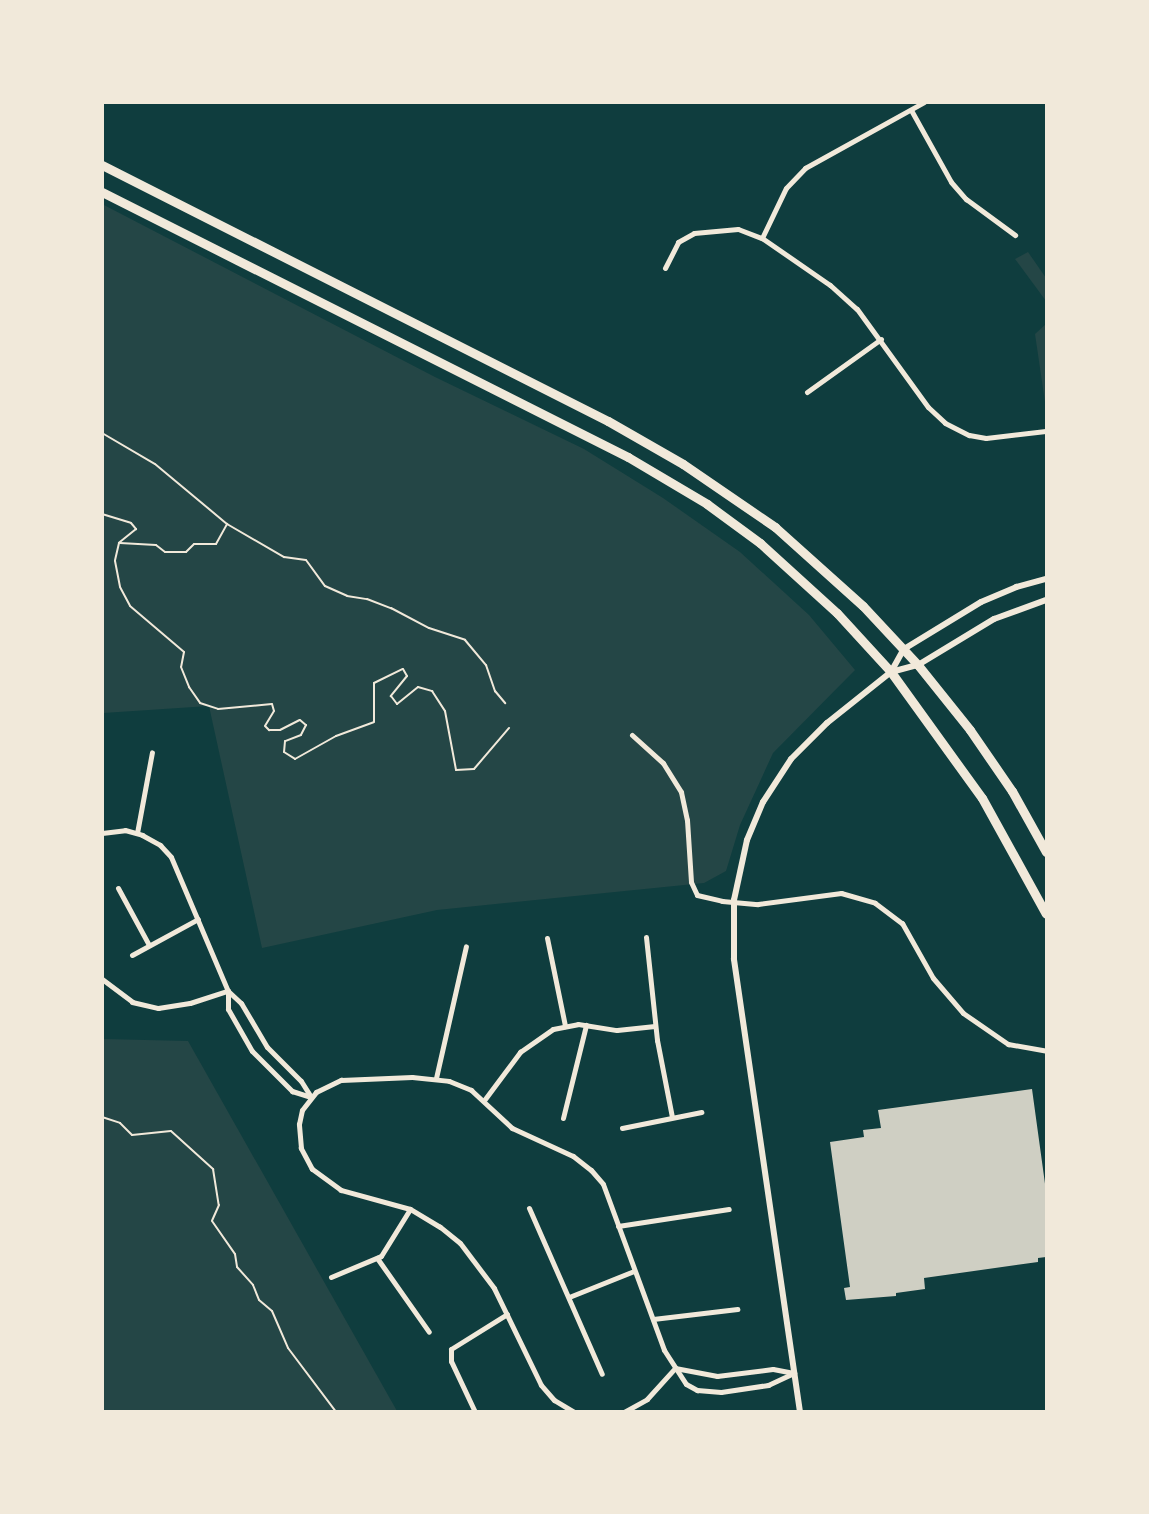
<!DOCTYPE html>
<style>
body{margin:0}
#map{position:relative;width:1149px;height:1514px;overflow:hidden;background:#0f3d3e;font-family:"IBM Plex Serif",serif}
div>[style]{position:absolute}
.green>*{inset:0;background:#244646}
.building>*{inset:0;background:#cfcfc3}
.path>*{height:2px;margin:-1px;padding:0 1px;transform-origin:1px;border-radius:1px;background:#f1e9da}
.minor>*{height:5px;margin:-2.5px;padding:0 2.5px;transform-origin:2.5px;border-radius:2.5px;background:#f1e9da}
.tertiary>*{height:6px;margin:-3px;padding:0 3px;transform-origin:3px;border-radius:3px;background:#f1e9da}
.trunk>*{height:9px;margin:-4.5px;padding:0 4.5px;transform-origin:4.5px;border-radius:4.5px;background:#f1e9da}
span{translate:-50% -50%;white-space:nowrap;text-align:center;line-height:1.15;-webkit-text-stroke:4.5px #f1e9da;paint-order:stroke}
.frame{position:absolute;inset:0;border:104px solid #f1e9da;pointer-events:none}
</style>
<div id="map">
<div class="green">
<i style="clip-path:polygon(102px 204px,435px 377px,584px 449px,663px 498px,740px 552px,809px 615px,855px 670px,773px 753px,740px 825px,726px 871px,704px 883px,437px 910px,262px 948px,209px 706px,103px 713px)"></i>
<i style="clip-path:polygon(1028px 252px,1046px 278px,1046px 301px,1015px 259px)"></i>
<i style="clip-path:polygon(1046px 324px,1046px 409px,1035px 334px)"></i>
<i style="clip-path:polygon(103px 1039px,188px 1041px,397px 1411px,103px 1412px)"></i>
</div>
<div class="building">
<i style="clip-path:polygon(1032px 1089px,1046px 1191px,1046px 1257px,1038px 1258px,1038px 1262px,924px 1278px,925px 1289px,896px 1293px,896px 1296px,846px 1300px,844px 1288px,850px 1287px,830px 1142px,864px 1137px,863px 1130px,881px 1128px,878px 1110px)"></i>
</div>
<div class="path">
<i style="left:102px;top:433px;width:61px;rotate:30.3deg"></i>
<i style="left:155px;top:464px;width:94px;rotate:39.8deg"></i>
<i style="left:227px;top:524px;width:66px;rotate:30.1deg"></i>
<i style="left:284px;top:557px;width:22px;rotate:8deg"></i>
<i style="left:306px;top:560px;width:32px;rotate:54deg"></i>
<i style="left:325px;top:586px;width:24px;rotate:24deg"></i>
<i style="left:347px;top:596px;width:20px;rotate:9deg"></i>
<i style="left:367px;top:599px;width:26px;rotate:21deg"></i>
<i style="left:391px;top:608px;width:43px;rotate:27.8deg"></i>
<i style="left:429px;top:628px;width:38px;rotate:18deg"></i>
<i style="left:465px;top:640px;width:33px;rotate:50deg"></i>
<i style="left:486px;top:665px;width:28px;rotate:71deg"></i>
<i style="left:495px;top:691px;width:16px;rotate:50deg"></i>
<i style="left:102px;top:514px;width:30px;rotate:17deg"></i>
<i style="left:131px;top:523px;width:8px;rotate:50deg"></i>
<i style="left:136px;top:529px;width:22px;rotate:141deg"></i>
<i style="left:119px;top:543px;width:18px;rotate:103deg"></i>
<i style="left:115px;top:561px;width:26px;rotate:79deg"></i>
<i style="left:120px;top:587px;width:21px;rotate:62deg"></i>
<i style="left:130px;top:606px;width:71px;rotate:40.4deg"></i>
<i style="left:184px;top:652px;width:15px;rotate:101deg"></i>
<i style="left:181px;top:667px;width:22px;rotate:68deg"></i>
<i style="left:189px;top:687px;width:19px;rotate:55deg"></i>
<i style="left:200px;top:703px;width:19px;rotate:18deg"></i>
<i style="left:218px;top:709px;width:54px;rotate:-5.3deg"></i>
<i style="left:272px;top:704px;width:7px;rotate:74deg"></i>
<i style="left:274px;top:711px;width:17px;rotate:121deg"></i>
<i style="left:265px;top:726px;width:6px;rotate:45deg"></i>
<i style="left:269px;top:730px;width:11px"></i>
<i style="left:280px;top:730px;width:22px;rotate:-27deg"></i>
<i style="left:300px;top:720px;width:8px;rotate:40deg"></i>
<i style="left:306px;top:725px;width:11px;rotate:117deg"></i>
<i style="left:301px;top:735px;width:17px;rotate:159deg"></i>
<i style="left:285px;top:741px;width:11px;rotate:95deg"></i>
<i style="left:284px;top:752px;width:13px;rotate:32deg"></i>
<i style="left:295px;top:759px;width:47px;rotate:-29.3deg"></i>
<i style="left:336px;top:736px;width:40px;rotate:-20.2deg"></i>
<i style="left:374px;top:722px;width:39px;rotate:-90deg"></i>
<i style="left:374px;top:683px;width:32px;rotate:-26deg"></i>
<i style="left:403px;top:669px;width:8px;rotate:60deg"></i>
<i style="left:407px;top:676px;width:26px;rotate:129deg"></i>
<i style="left:391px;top:696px;width:10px;rotate:53deg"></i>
<i style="left:397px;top:704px;width:27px;rotate:-39deg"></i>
<i style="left:418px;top:687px;width:15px;rotate:16deg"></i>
<i style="left:432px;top:691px;width:24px;rotate:57deg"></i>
<i style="left:445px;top:711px;width:60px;rotate:79.4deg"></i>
<i style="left:456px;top:770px;width:18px;rotate:-3deg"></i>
<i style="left:474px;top:769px;width:54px;rotate:-49.5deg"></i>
<i style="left:120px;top:543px;width:36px;rotate:3deg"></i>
<i style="left:156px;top:545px;width:11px;rotate:38deg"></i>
<i style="left:165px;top:552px;width:21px"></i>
<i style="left:186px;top:552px;width:11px;rotate:-45deg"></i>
<i style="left:194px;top:544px;width:22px"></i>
<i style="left:216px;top:544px;width:23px;rotate:-61deg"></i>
<i style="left:102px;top:1117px;width:19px;rotate:18deg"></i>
<i style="left:120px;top:1123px;width:17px;rotate:45deg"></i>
<i style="left:132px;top:1135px;width:39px;rotate:-6deg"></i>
<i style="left:171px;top:1131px;width:57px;rotate:42.1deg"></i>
<i style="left:213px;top:1169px;width:36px;rotate:81deg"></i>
<i style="left:219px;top:1205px;width:17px;rotate:114deg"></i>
<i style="left:212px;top:1221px;width:40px;rotate:55.1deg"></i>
<i style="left:235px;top:1254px;width:13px;rotate:81deg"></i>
<i style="left:237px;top:1267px;width:24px;rotate:48deg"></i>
<i style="left:253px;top:1285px;width:16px;rotate:68deg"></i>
<i style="left:259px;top:1300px;width:17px;rotate:40deg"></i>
<i style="left:272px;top:1311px;width:40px;rotate:66.6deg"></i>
<i style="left:288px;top:1348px;width:80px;rotate:53.1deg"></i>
</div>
<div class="minor">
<i style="left:911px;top:110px;width:82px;rotate:60.9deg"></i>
<i style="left:951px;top:182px;width:23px;rotate:49deg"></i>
<i style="left:966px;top:199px;width:61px;rotate:36.3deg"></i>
<i style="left:762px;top:238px;width:55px;rotate:-64.4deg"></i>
<i style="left:786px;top:188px;width:28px;rotate:-46deg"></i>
<i style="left:805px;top:168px;width:136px;rotate:-29deg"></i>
<i style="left:665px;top:268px;width:29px;rotate:-63deg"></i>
<i style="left:678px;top:242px;width:18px;rotate:-29deg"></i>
<i style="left:694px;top:233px;width:44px;rotate:-5.2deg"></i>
<i style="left:738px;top:229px;width:26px;rotate:21deg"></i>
<i style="left:762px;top:238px;width:83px;rotate:34.7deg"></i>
<i style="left:830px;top:285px;width:36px;rotate:42deg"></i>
<i style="left:857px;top:309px;width:121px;rotate:54.1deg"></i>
<i style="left:928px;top:407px;width:23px;rotate:43deg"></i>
<i style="left:945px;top:423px;width:27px;rotate:27deg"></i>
<i style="left:969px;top:435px;width:17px;rotate:10deg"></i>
<i style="left:986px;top:438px;width:60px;rotate:-6.7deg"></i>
<i style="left:807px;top:392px;width:91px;rotate:-35.6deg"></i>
<i style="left:632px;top:735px;width:42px;rotate:42.1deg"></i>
<i style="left:663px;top:763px;width:34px;rotate:58deg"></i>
<i style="left:681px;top:792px;width:29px;rotate:78deg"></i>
<i style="left:687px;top:820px;width:62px;rotate:86.3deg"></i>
<i style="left:691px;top:882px;width:14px;rotate:65deg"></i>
<i style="left:697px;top:895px;width:26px;rotate:13deg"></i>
<i style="left:722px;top:901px;width:36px;rotate:5deg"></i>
<i style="left:758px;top:904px;width:84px;rotate:-7.5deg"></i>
<i style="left:841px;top:893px;width:35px;rotate:16deg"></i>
<i style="left:875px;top:903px;width:34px;rotate:37deg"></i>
<i style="left:902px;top:923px;width:63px;rotate:60.6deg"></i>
<i style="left:933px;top:978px;width:46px;rotate:49.4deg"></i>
<i style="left:963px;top:1013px;width:55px;rotate:34.6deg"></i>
<i style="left:1008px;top:1044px;width:39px;rotate:10deg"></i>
<i style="left:102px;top:833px;width:23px;rotate:-7deg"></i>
<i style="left:125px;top:830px;width:18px;rotate:16deg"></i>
<i style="left:142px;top:835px;width:21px;rotate:29deg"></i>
<i style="left:160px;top:845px;width:16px;rotate:47deg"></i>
<i style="left:171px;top:857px;width:146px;rotate:67deg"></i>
<i style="left:228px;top:991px;width:18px;rotate:43deg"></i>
<i style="left:241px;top:1003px;width:51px;rotate:59.4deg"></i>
<i style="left:267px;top:1047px;width:48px;rotate:45deg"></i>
<i style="left:301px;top:1081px;width:19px;rotate:58deg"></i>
<i style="left:137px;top:833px;width:82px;rotate:-79.5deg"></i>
<i style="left:118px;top:888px;width:65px;rotate:61.5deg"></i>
<i style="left:646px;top:937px;width:104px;rotate:83.9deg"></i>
<i style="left:657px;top:1040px;width:78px;rotate:79deg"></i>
<i style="left:547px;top:938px;width:90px;rotate:78.4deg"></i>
<i style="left:132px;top:955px;width:75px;rotate:-28.6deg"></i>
<i style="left:102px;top:979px;width:38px;rotate:37deg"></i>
<i style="left:132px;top:1002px;width:27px;rotate:13deg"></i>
<i style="left:158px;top:1008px;width:32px;rotate:-9deg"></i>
<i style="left:190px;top:1003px;width:40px;rotate:-18deg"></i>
<i style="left:228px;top:991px;width:18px;rotate:90deg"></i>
<i style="left:228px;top:1009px;width:48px;rotate:60.3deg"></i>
<i style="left:252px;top:1051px;width:57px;rotate:45deg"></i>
<i style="left:292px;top:1091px;width:20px;rotate:18deg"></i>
<i style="left:436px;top:1078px;width:135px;rotate:-77.2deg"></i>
<i style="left:485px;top:1099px;width:59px;rotate:-53.3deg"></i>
<i style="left:520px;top:1052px;width:40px;rotate:-34.9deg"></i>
<i style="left:553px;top:1029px;width:25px;rotate:-11deg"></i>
<i style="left:578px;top:1024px;width:39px;rotate:9deg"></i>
<i style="left:617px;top:1030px;width:38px;rotate:-6deg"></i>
<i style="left:563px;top:1118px;width:96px;rotate:-76.1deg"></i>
<i style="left:622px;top:1128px;width:81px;rotate:-11.4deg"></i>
<i style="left:529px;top:1208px;width:181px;rotate:66.3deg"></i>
<i style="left:618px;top:1226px;width:112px;rotate:-8.7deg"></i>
<i style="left:377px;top:1258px;width:90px;rotate:54.9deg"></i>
<i style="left:331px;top:1277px;width:54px;rotate:-22.8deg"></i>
<i style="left:381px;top:1256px;width:55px;rotate:-58.3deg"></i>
<i style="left:569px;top:1297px;width:70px;rotate:-21.8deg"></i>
<i style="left:653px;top:1319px;width:85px;rotate:-6.8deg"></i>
<i style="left:675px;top:1368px;width:43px;rotate:10.8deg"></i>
<i style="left:717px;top:1376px;width:56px;rotate:-7.1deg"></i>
<i style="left:773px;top:1369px;width:21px;rotate:11deg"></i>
<i style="left:475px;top:1412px;width:56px;rotate:-115.2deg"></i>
<i style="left:451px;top:1361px;width:12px;rotate:-90deg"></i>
<i style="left:451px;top:1349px;width:66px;rotate:-32deg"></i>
<i style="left:574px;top:1412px;width:23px;rotate:-149deg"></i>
<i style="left:554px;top:1400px;width:20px;rotate:-131deg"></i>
<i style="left:541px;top:1385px;width:108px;rotate:-115.9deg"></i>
<i style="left:494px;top:1288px;width:56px;rotate:-127.1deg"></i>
<i style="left:460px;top:1243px;width:26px;rotate:-141deg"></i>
<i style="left:440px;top:1227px;width:35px;rotate:-149deg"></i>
<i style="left:410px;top:1209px;width:72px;rotate:-164.6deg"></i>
<i style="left:341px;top:1190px;width:36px;rotate:-144deg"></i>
<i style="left:312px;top:1169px;width:24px;rotate:-118deg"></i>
<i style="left:301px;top:1148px;width:24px;rotate:-95deg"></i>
<i style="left:299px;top:1124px;width:14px;rotate:-78deg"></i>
<i style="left:302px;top:1110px;width:23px;rotate:-52deg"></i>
<i style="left:316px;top:1092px;width:28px;rotate:-26deg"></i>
<i style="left:341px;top:1080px;width:71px;rotate:-2.4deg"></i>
<i style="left:412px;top:1077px;width:37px;rotate:6deg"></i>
<i style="left:449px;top:1081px;width:24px;rotate:22deg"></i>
<i style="left:471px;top:1090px;width:56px;rotate:42.8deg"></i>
<i style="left:512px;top:1128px;width:67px;rotate:24.7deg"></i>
<i style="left:573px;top:1156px;width:23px;rotate:38deg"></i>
<i style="left:591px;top:1170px;width:18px;rotate:49deg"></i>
<i style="left:603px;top:1184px;width:177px;rotate:69.8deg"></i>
<i style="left:664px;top:1350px;width:40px;rotate:57.1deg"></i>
<i style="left:686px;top:1384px;width:13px;rotate:29deg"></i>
<i style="left:697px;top:1390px;width:24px;rotate:5deg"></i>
<i style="left:721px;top:1392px;width:48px;rotate:-8.5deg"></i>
<i style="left:768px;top:1385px;width:29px;rotate:-25deg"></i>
<i style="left:624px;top:1412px;width:26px;rotate:-29deg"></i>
<i style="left:647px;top:1399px;width:42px;rotate:-47.9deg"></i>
</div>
<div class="tertiary">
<i style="left:891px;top:672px;width:28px;rotate:-15deg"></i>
<i style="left:918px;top:665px;width:89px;rotate:-31.2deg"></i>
<i style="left:994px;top:619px;width:55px;rotate:-20.1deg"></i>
<i style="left:800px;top:1412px;width:458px;rotate:-98.3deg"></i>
<i style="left:734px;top:959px;width:59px;rotate:-90deg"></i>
<i style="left:734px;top:900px;width:61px;rotate:-77.8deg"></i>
<i style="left:747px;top:840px;width:41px;rotate:-67.2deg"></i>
<i style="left:763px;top:802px;width:51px;rotate:-56.9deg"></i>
<i style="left:791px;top:759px;width:51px;rotate:-45deg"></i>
<i style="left:827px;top:723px;width:82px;rotate:-38.6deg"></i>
<i style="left:891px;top:672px;width:26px;rotate:-61deg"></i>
<i style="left:904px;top:649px;width:90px;rotate:-31.4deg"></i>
<i style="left:981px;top:602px;width:38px;rotate:-23deg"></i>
<i style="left:1016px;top:587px;width:31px;rotate:-15deg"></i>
</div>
<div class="trunk">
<i style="left:102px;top:165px;width:567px;rotate:26.84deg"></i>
<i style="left:608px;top:421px;width:86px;rotate:29.8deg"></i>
<i style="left:683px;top:464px;width:112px;rotate:34.4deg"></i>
<i style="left:775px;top:527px;width:118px;rotate:41.9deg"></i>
<i style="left:863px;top:606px;width:81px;rotate:47deg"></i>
<i style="left:918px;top:665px;width:83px;rotate:51.3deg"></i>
<i style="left:970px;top:730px;width:74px;rotate:55.5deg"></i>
<i style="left:1012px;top:791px;width:70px;rotate:60.9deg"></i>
<i style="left:102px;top:192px;width:589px;rotate:26.74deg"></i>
<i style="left:628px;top:457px;width:92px;rotate:30.7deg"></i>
<i style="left:707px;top:504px;width:66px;rotate:36.3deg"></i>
<i style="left:760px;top:543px;width:104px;rotate:42.3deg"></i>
<i style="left:837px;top:613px;width:80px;rotate:47.5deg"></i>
<i style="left:891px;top:672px;width:155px;rotate:54.2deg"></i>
<i style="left:982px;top:798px;width:132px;rotate:61.1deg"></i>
</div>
<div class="frame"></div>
</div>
